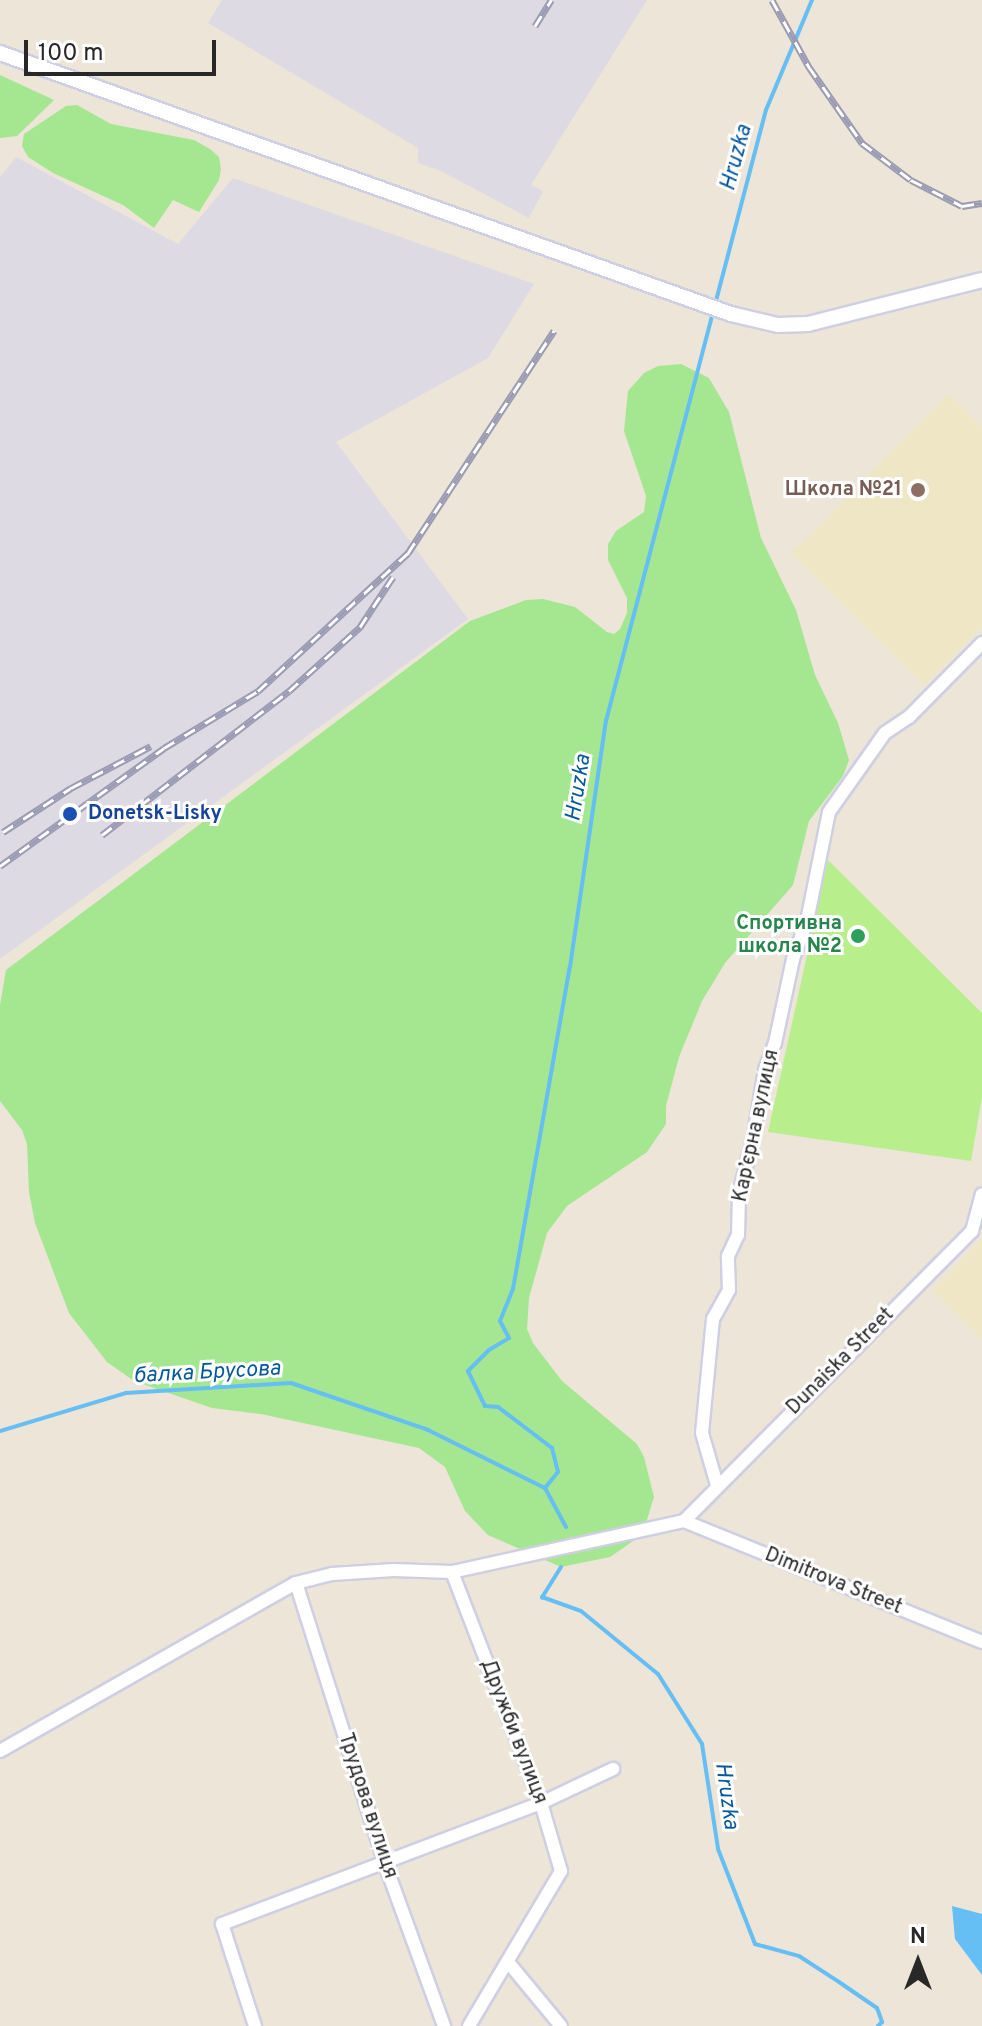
<!DOCTYPE html>
<meta charset="utf-8">
<style>
body{margin:0}
#map{position:relative;width:982px;height:2026px;overflow:hidden;background:#ece5d8;font-family:Overpass,sans-serif}
div>[style]{position:absolute}
.industrial>*{inset:0;background:#dedae3}
.education>*{inset:0;background:#efe6c6}
.green>*{inset:0;background:#a5e691}
.pitch>*{inset:0;background:#b9ee8c}
.water>*{inset:0;background:#65bef4}
.stream>*{height:4px;margin:-2px;padding:0 2px;transform-origin:2px;border-radius:2px;background:#65bef4}
.roads{filter:drop-shadow(2px 0 #cecfe2) drop-shadow(-2px 0 #cecfe2) drop-shadow(0 2px #cecfe2) drop-shadow(0 -2px #cecfe2)}
.minor>*{height:12px;margin:-6px;padding:0 6px;transform-origin:6px;border-radius:6px;background:#fff}
.tertiary>*{height:14px;margin:-7px;padding:0 7px;transform-origin:7px;border-radius:7px;background:#fff}
.rail>*{height:7px;margin-top:-3.5px;transform-origin:0;background:repeating-linear-gradient(90deg,#fff 0 12px,#9b9cb4 0 24px);box-sizing:border-box;border-block:2px solid #9b9cb4}
.dots>*{width:22px;height:22px;translate:-50% -50%;box-sizing:border-box;border:4px solid #fff;border-radius:50%}
span{translate:-50% -50%;white-space:nowrap;text-align:center;line-height:1.15;-webkit-text-stroke:6px #fff;paint-order:stroke}
.education-label{font-size:20px;color:#785e54;font-weight:700}
.right{translate:-100% -50%;text-align:right}
.transit-label{font-size:20px;color:#164399;font-weight:700}
.left{translate:0 -50%;text-align:left}
.leisure-label{font-size:20px;color:#27864d;font-weight:700}
.street-label{font-size:20px;color:#282828}
.water-label{font-size:22px;color:#06589e;font-style:italic}
.north{position:absolute;left:878px;top:1922px;width:80px;height:80px;-webkit-text-stroke:6px #fff;paint-order:stroke;rotate:0deg;font-size:22px;font-weight:700;line-height:32px;text-align:center;color:#282828}
.north::after{content:'';display:block;margin:auto;width:28px;height:36px;background:#282828;clip-path:polygon(50% 0,100% 100%,50% 72%,0 100%)}
.scale{position:absolute;left:24px;top:40px;width:192px;height:36px;box-sizing:border-box;border:4px solid #282828;border-top:0;padding-left:10px;font-size:24px;line-height:28px;white-space:nowrap;color:#282828;-webkit-text-stroke:6px #fff;paint-order:stroke}
</style>
<div id="map">
<div class="industrial">
<i style="clip-path:polygon(222px 0,647px 0,531px 185px,543px 191px,529px 218px,441px 171px,418px 163px,418px 148px,208px 23px)"></i>
<i style="clip-path:polygon(16px 157px,178px 244px,233px 178px,534px 284px,488px 358px,336px 442px,468px 619px,0 959px,0 177px)"></i>
</div>
<div class="education">
<i style="clip-path:polygon(949px 394px,982px 427px,982px 627px,924px 685px,791px 553px)"></i>
<i style="clip-path:polygon(982px 1238px,982px 1340px,933px 1291px)"></i>
</div>
<div class="green">
<i style="clip-path:polygon(0 75px,54px 100px,17px 136px,0 138px)"></i>
<i style="clip-path:polygon(77px 105px,111px 124px,194px 140px,210px 149px,219px 157px,221px 169px,219px 180px,199px 212px,173px 200px,154px 228px,123px 205px,53px 173px,28px 157px,22px 146px,24px 134px,66px 106px)"></i>
<i style="clip-path:polygon(681px 364px,709px 378px,729px 412px,761px 538px,796px 610px,815px 675px,838px 723px,849px 760px,843px 776px,809px 821px,793px 885px,725px 963px,702px 1001px,679px 1057px,666px 1106px,666px 1124px,647px 1152px,567px 1206px,547px 1233px,529px 1298px,527px 1329px,533px 1343px,562px 1381px,637px 1444px,644px 1457px,654px 1497px,645px 1526px,636px 1539px,610px 1557px,561px 1567px,488px 1535px,465px 1511px,445px 1467px,419px 1448px,261px 1414px,212px 1408px,134px 1381px,107px 1362px,69px 1313px,35px 1223px,29px 1192px,27px 1144px,22px 1130px,0 1101px,0 1005px,6px 970px,470px 621px,526px 600px,543px 599px,575px 607px,607px 632px,614px 634px,620px 629px,627px 613px,627px 598px,608px 560px,608px 544px,616px 531px,644px 512px,646px 496px,624px 431px,628px 391px,644px 373px,658px 366px)"></i>
</div>
<div class="pitch">
<i style="clip-path:polygon(828px 860px,982px 1013px,982px 1097px,971px 1161px,768px 1132px)"></i>
</div>
<div class="water">
<i style="clip-path:polygon(952px 1906px,982px 1914px,982px 1975px,955px 1939px)"></i>
</div>
<div class="stream">
<i style="left:0;top:1431px;width:132px;rotate:-16.8deg"></i>
<i style="left:126px;top:1393px;width:165px;rotate:-3.5deg"></i>
<i style="left:291px;top:1383px;width:145px;rotate:18.9deg"></i>
<i style="left:428px;top:1430px;width:131px;rotate:26.4deg"></i>
<i style="left:566px;top:1527px;width:44px;rotate:-118.3deg"></i>
<i style="left:545px;top:1488px;width:21px;rotate:-51deg"></i>
<i style="left:558px;top:1472px;width:25px;rotate:-104deg"></i>
<i style="left:552px;top:1448px;width:68px;rotate:-142.8deg"></i>
<i style="left:498px;top:1407px;width:13px;rotate:-176deg"></i>
<i style="left:485px;top:1406px;width:39px;rotate:-116deg"></i>
<i style="left:468px;top:1371px;width:30px;rotate:-45deg"></i>
<i style="left:489px;top:1350px;width:23px;rotate:-31deg"></i>
<i style="left:509px;top:1338px;width:19px;rotate:-118deg"></i>
<i style="left:500px;top:1321px;width:35px;rotate:-68deg"></i>
<i style="left:513px;top:1289px;width:327px;rotate:-80deg"></i>
<i style="left:570px;top:967px;width:249px;rotate:-81.7deg"></i>
<i style="left:606px;top:721px;width:632px;rotate:-75.33deg"></i>
<i style="left:766px;top:110px;width:119px;rotate:-67.3deg"></i>
<i style="left:561px;top:1567px;width:36px;rotate:122deg"></i>
<i style="left:542px;top:1597px;width:41px;rotate:19.7deg"></i>
<i style="left:581px;top:1611px;width:99px;rotate:39.3deg"></i>
<i style="left:658px;top:1674px;width:83px;rotate:57.8deg"></i>
<i style="left:702px;top:1744px;width:106px;rotate:81.3deg"></i>
<i style="left:718px;top:1849px;width:102px;rotate:68.7deg"></i>
<i style="left:755px;top:1944px;width:46px;rotate:15.3deg"></i>
<i style="left:799px;top:1956px;width:48px;rotate:33deg"></i>
<i style="left:839px;top:1982px;width:46px;rotate:34.4deg"></i>
<i style="left:877px;top:2008px;width:15px;rotate:70deg"></i>
<i style="left:882px;top:2022px;width:6px;rotate:135deg"></i>
</div>
<div class="roads">
<div class="minor">
<i style="left:717px;top:1485px;width:54px;rotate:-106.1deg"></i>
<i style="left:702px;top:1433px;width:115px;rotate:-84.5deg"></i>
<i style="left:713px;top:1319px;width:33px;rotate:-61deg"></i>
<i style="left:729px;top:1290px;width:34px;rotate:-92deg"></i>
<i style="left:728px;top:1256px;width:23px;rotate:-65deg"></i>
<i style="left:738px;top:1235px;width:41px;rotate:-88.6deg"></i>
<i style="left:739px;top:1194px;width:56px;rotate:-75.5deg"></i>
<i style="left:753px;top:1140px;width:71px;rotate:-80.3deg"></i>
<i style="left:765px;top:1070px;width:29px;rotate:-70deg"></i>
<i style="left:775px;top:1043px;width:86px;rotate:-77.9deg"></i>
<i style="left:793px;top:959px;width:40px;rotate:-69.8deg"></i>
<i style="left:807px;top:921px;width:111px;rotate:-78.6deg"></i>
<i style="left:829px;top:812px;width:97px;rotate:-54.7deg"></i>
<i style="left:885px;top:733px;width:29px;rotate:-34deg"></i>
<i style="left:909px;top:717px;width:104px;rotate:-45.4deg"></i>
<i style="left:684px;top:1521px;width:409px;rotate:-45.2deg"></i>
<i style="left:972px;top:1231px;width:38px;rotate:-75deg"></i>
<i style="left:684px;top:1521px;width:322px;rotate:22.1deg"></i>
<i style="left:452px;top:1572px;width:248px;rotate:68.9deg"></i>
<i style="left:541px;top:1803px;width:71px;rotate:73.6deg"></i>
<i style="left:561px;top:1871px;width:180px;rotate:120.7deg"></i>
<i style="left:296px;top:1583px;width:292px;rotate:72.4deg"></i>
<i style="left:384px;top:1861px;width:176px;rotate:70deg"></i>
<i style="left:0;top:1751px;width:340px;rotate:-29.6deg"></i>
<i style="left:296px;top:1583px;width:37px;rotate:-14deg"></i>
<i style="left:332px;top:1574px;width:62px;rotate:-3.7deg"></i>
<i style="left:394px;top:1570px;width:58px;rotate:2deg"></i>
<i style="left:452px;top:1572px;width:238px;rotate:-12.4deg"></i>
<i style="left:508px;top:1962px;width:83px;rotate:50.4deg"></i>
<i style="left:255px;top:2026px;width:107px;rotate:-107.9deg"></i>
<i style="left:222px;top:1924px;width:341px;rotate:-20.8deg"></i>
<i style="left:541px;top:1803px;width:80px;rotate:-25.3deg"></i>
</div>
<div class="tertiary">
<i style="left:0;top:53px;width:776px;rotate:19.65deg"></i>
<i style="left:731px;top:314px;width:48px;rotate:13.2deg"></i>
<i style="left:778px;top:325px;width:30px;rotate:-2deg"></i>
<i style="left:808px;top:324px;width:179px;rotate:-14.2deg"></i>
</div>
</div>
<div class="rail">
<i style="left:772px;top:0;width:77px;rotate:61.1deg"></i>
<i style="left:809px;top:67px;width:93px;rotate:55.1deg"></i>
<i style="left:862px;top:143px;width:61px;rotate:37.1deg"></i>
<i style="left:911px;top:180px;width:57px;rotate:27deg"></i>
<i style="left:962px;top:206px;width:20px;rotate:-9deg"></i>
<i style="left:535px;top:26px;width:31px;rotate:-58deg"></i>
<i style="left:3px;top:832px;width:81px;rotate:-32.9deg"></i>
<i style="left:71px;top:788px;width:90px;rotate:-27.7deg"></i>
<i style="left:102px;top:835px;width:236px;rotate:-37.6deg"></i>
<i style="left:289px;top:691px;width:96px;rotate:-42deg"></i>
<i style="left:360px;top:627px;width:60px;rotate:-56.6deg"></i>
<i style="left:0;top:866px;width:202px;rotate:-35.7deg"></i>
<i style="left:164px;top:748px;width:110px;rotate:-31.2deg"></i>
<i style="left:258px;top:691px;width:204px;rotate:-42.6deg"></i>
<i style="left:408px;top:553px;width:266px;rotate:-56.7deg"></i>
</div>
<div class="dots">
<i style="left:918px;top:490px;background:#8d6e63"></i>
<i style="left:70px;top:814px;background:#1a4fb4"></i>
<i style="left:858px;top:936px;background:#2e9e5b"></i>
</div>
<div class="education-label">
<span class="right" style="left:902px;top:490px">Школа №21</span>
</div>
<div class="transit-label">
<span class="left" style="left:88px;top:814px">Donetsk-Lisky</span>
</div>
<div class="leisure-label">
<span class="right" style="left:842px;top:936px">Спортивна<br>школа №2</span>
</div>
<div class="street-label">
<span style="left:757px;top:1126px;rotate:-78deg">Кар’єрна вулиця</span>
<span style="left:841px;top:1362px;rotate:-45deg">Dunaiska Street</span>
<span style="left:833px;top:1582px;rotate:22deg">Dimitrova Street</span>
<span style="left:513px;top:1732px;rotate:69deg">Дружби вулиця</span>
<span style="left:367px;top:1806px;rotate:72deg">Трудова вулиця</span>
</div>
<div class="water-label">
<span style="left:737px;top:158px;rotate:-75deg">Hruzka</span>
<span style="left:579px;top:788px;rotate:-81deg">Hruzka</span>
<span style="left:207px;top:1373px;rotate:-3deg">балка Брусова</span>
<span style="left:726px;top:1796px;rotate:82deg">Hruzka</span>
</div>
<div class="north">N</div>
<div class="scale">100 m</div>
</div>
